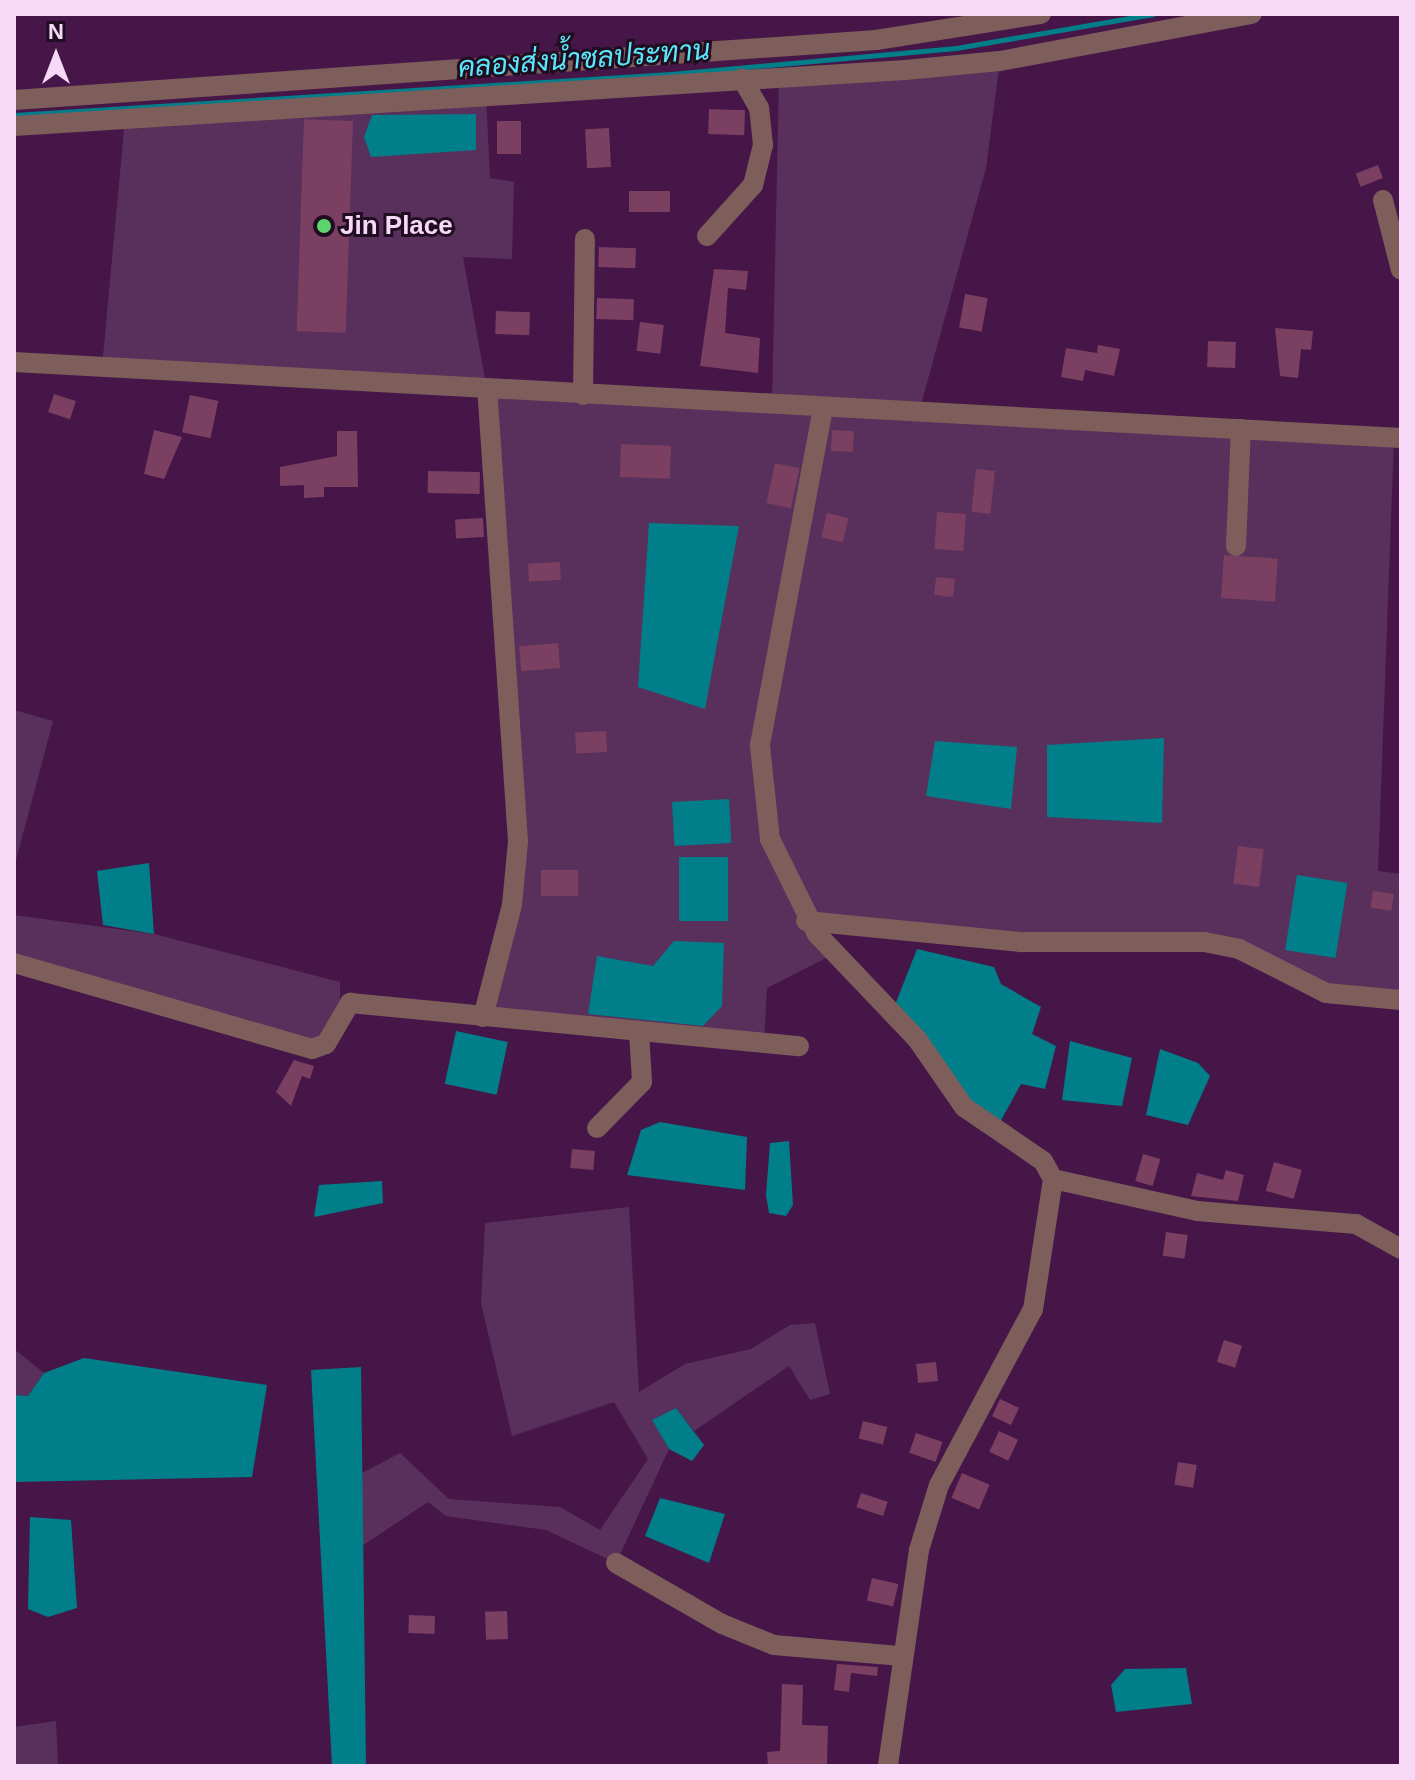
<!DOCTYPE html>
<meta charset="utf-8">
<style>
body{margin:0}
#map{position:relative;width:1415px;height:1780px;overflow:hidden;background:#461648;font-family:Helvetica,Sarabun,sans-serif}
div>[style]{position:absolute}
.green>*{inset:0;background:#59305b}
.water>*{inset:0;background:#007e89;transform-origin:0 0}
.stream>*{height:5px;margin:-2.5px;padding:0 2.5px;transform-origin:2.5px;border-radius:2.5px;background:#007e89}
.building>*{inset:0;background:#7a3f61;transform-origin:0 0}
.minor>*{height:20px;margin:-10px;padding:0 10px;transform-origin:10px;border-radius:10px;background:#7e5e5b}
.dots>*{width:22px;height:22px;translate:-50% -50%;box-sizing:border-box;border:4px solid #210d22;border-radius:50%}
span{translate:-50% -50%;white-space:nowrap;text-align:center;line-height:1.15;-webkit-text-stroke:6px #210d22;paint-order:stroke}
.poi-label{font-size:26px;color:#f7d9f7;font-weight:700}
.left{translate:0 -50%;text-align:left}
.water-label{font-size:28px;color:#59e9fa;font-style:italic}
.frame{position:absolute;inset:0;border:16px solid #f7d9f7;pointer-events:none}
.north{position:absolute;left:16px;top:16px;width:80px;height:80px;-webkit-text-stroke:6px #210d22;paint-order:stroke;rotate:0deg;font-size:22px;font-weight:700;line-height:32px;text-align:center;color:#f7d9f7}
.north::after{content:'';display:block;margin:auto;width:28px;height:36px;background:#f7d9f7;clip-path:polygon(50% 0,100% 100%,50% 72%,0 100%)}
</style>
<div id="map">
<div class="green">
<i style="clip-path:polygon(1000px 61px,986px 168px,919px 412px,1394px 438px,1378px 871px,1401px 874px,1401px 1000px,1351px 998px,1239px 949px,808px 922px,836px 953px,767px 988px,764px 1042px,483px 1017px,512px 905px,487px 390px,102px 367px,125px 119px,486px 95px,490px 178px,514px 182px,512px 259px,463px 257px,487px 390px,772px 405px,779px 77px)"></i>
<i style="clip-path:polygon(14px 710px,53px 721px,14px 868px)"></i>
<i style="clip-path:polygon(14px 915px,154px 934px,340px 982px,340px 1010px,326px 1044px,14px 963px)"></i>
<i style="clip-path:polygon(629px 1207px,639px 1392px,685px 1364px,751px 1349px,790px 1325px,815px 1323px,830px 1394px,810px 1400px,789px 1366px,694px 1431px,676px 1408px,652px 1420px,669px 1449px,616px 1563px,546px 1530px,446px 1516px,428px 1502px,359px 1548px,360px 1474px,400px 1453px,449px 1499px,560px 1507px,600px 1530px,648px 1459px,614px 1402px,512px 1436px,481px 1303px,485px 1223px)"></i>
<i style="clip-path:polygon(14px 1349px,44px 1373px,28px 1396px,14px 1395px)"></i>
<i style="clip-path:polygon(56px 1721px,58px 1766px,14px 1766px,14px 1727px)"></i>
</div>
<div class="water">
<i style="clip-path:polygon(476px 114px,476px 150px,371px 157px,364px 137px,372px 115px)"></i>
<i style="clip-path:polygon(649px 523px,739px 526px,705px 709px,638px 687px)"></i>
<i style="clip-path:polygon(1164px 738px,1162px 823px,1047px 817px,1047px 745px)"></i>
<i style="clip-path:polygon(935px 741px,1017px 747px,1011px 809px,926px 796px)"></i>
<i style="left:729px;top:799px;width:44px;height:57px;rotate:87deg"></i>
<i style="left:728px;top:857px;width:64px;height:49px;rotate:90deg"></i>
<i style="clip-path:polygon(149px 863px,154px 934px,103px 925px,97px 871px)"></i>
<i style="left:1297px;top:875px;width:51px;height:76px;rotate:9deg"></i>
<i style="clip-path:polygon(674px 941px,724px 943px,722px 1006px,703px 1026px,588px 1014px,597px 956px,653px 966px)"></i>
<i style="clip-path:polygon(917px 949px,994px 967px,1001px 984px,1041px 1007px,1032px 1034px,1056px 1046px,1045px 1089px,1021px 1084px,994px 1133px,893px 1010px)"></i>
<i style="left:456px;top:1031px;width:53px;height:54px;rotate:12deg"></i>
<i style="clip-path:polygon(1070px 1041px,1132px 1058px,1122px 1106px,1062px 1100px)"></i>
<i style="clip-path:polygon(1160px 1049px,1198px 1063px,1210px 1076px,1188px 1125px,1146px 1115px)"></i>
<i style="clip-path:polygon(660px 1122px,747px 1137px,745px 1190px,627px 1175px,641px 1130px)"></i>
<i style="clip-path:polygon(789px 1141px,793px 1205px,786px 1216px,769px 1213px,766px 1195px,770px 1143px)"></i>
<i style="clip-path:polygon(382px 1181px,383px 1203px,314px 1217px,319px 1185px)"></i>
<i style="clip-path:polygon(84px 1358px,267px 1385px,252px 1477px,14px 1482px,14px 1395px,28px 1396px,44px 1373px)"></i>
<i style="clip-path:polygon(361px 1367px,366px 1766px,332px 1766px,311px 1370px)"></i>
<i style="clip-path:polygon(676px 1408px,704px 1445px,692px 1461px,669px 1449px,652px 1420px)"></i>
<i style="clip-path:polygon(660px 1498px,725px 1514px,709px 1563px,645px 1536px)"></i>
<i style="clip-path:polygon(30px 1517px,71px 1520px,77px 1608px,48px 1617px,28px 1609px)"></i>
<i style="clip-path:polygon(1186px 1668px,1192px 1704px,1116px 1712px,1111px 1685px,1125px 1669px)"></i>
</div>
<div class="stream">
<i style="left:14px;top:115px;width:658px;rotate:-3.57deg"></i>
<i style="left:671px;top:74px;width:286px;rotate:-5.2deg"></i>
<i style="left:956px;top:48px;width:200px;rotate:-9.8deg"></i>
</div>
<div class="building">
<i style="left:709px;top:109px;width:36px;height:25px;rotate:2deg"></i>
<i style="left:353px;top:121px;width:212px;height:49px;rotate:92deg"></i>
<i style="left:497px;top:121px;width:24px;height:33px"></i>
<i style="left:609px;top:128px;width:39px;height:24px;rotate:87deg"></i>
<i style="left:1378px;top:165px;width:14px;height:24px;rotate:69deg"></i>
<i style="left:629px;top:191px;width:41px;height:21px"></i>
<i style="left:599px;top:247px;width:37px;height:20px;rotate:2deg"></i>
<i style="clip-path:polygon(714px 269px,748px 271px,746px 290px,728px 288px,725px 333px,760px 338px,758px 373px,700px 366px)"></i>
<i style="left:965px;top:294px;width:23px;height:34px;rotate:10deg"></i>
<i style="left:597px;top:298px;width:37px;height:21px;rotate:2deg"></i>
<i style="left:496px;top:311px;width:34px;height:23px;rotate:2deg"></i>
<i style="left:640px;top:322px;width:24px;height:29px;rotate:7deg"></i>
<i style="clip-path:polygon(1275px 328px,1313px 331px,1311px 350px,1301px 349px,1298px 378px,1280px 376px)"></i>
<i style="left:1208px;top:341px;width:28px;height:26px;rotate:2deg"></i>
<i style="clip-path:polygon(1098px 345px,1120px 349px,1114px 376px,1085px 370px,1083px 381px,1061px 377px,1066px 348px,1097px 353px)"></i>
<i style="left:54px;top:394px;width:23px;height:19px;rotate:18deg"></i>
<i style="left:190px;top:395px;width:29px;height:38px;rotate:12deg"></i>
<i style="clip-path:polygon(154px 430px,182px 437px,164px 479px,144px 474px)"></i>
<i style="left:832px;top:430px;width:22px;height:21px;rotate:3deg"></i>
<i style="clip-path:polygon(337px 431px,357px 431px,358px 487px,324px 487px,324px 497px,304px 498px,304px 485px,280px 486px,280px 467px,337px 456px)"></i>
<i style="left:621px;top:444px;width:50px;height:33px;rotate:2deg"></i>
<i style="left:775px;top:463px;width:25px;height:41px;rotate:12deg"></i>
<i style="left:976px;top:469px;width:19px;height:43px;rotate:6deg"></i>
<i style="left:428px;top:471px;width:52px;height:22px;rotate:1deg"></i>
<i style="left:937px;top:512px;width:29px;height:37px;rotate:4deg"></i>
<i style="left:827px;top:513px;width:22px;height:25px;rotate:13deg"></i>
<i style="left:483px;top:518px;width:19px;height:28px;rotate:87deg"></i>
<i style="left:1224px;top:555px;width:54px;height:43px;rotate:4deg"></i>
<i style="left:560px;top:562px;width:18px;height:32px;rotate:87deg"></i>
<i style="left:936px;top:577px;width:19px;height:18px;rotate:6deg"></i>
<i style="left:558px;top:643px;width:25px;height:39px;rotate:85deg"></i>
<i style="left:606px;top:731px;width:21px;height:31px;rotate:87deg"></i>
<i style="left:1238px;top:846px;width:26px;height:38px;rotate:7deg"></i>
<i style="left:578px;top:870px;width:26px;height:37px;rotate:90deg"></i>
<i style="left:1373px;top:891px;width:21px;height:17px;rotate:8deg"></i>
<i style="clip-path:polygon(294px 1060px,314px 1066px,310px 1079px,302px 1076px,291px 1106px,276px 1092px)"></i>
<i style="left:572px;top:1149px;width:23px;height:19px;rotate:5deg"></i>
<i style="left:1143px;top:1154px;width:18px;height:28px;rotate:16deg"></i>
<i style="left:1274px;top:1162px;width:29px;height:30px;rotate:16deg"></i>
<i style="clip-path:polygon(1226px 1170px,1244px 1175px,1238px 1201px,1191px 1196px,1197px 1173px,1223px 1180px)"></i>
<i style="left:1166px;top:1232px;width:22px;height:24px;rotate:8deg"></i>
<i style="left:1224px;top:1340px;width:19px;height:23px;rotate:18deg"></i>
<i style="left:936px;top:1362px;width:19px;height:20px;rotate:84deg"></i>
<i style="left:1000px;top:1399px;width:21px;height:19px;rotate:25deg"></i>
<i style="left:863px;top:1421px;width:25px;height:18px;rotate:14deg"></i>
<i style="left:999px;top:1431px;width:21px;height:23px;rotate:25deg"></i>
<i style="left:916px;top:1433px;width:28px;height:21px;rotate:19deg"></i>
<i style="left:1178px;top:1462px;width:19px;height:23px;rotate:9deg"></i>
<i style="left:962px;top:1473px;width:30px;height:27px;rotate:23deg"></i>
<i style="left:861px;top:1493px;width:28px;height:15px;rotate:18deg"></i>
<i style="left:872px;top:1578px;width:27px;height:23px;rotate:13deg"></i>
<i style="left:507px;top:1611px;width:28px;height:22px;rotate:88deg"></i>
<i style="left:409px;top:1615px;width:26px;height:18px;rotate:2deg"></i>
<i style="clip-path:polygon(837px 1664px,878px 1667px,877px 1676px,851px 1673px,849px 1692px,834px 1690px)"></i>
<i style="clip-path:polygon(782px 1684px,803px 1685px,802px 1725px,828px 1726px,827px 1765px,768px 1766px,767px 1752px,780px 1751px)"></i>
</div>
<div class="minor">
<i style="left:14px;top:100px;width:864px;rotate:-3.98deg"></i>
<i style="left:876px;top:40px;width:167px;rotate:-9deg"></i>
<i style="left:14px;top:126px;width:893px;rotate:-3.6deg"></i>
<i style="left:905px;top:70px;width:95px;rotate:-5.4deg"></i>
<i style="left:1000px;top:61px;width:256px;rotate:-10.6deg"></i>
<i style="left:1383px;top:200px;width:72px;rotate:75.6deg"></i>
<i style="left:707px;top:236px;width:69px;rotate:-48deg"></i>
<i style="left:753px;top:185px;width:41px;rotate:-76deg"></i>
<i style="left:763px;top:145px;width:37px;rotate:-96deg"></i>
<i style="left:759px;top:108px;width:34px;rotate:-120deg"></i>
<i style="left:14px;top:362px;width:1389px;rotate:3.14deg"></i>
<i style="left:583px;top:395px;width:156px;rotate:-89.3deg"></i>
<i style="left:823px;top:408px;width:344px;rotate:100.6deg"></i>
<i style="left:760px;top:746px;width:94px;rotate:83.9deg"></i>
<i style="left:770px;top:839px;width:106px;rotate:63.7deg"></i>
<i style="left:817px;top:934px;width:145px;rotate:46.4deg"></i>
<i style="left:917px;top:1039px;width:83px;rotate:55.3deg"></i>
<i style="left:964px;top:1107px;width:96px;rotate:34.4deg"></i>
<i style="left:1043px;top:1161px;width:21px;rotate:61deg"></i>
<i style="left:1053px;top:1179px;width:132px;rotate:98.7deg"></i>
<i style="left:1033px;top:1309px;width:200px;rotate:118.1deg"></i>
<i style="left:939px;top:1485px;width:68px;rotate:107.1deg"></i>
<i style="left:919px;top:1550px;width:218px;rotate:98.2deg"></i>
<i style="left:1236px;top:546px;width:117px;rotate:-87.6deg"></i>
<i style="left:806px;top:921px;width:217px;rotate:5.6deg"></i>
<i style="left:1022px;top:942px;width:182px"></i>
<i style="left:1204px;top:942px;width:36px;rotate:11deg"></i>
<i style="left:1239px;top:949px;width:97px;rotate:26.8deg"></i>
<i style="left:1326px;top:993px;width:75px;rotate:5.3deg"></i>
<i style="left:14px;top:963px;width:310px;rotate:16.1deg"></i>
<i style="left:312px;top:1049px;width:15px;rotate:-20deg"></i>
<i style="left:326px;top:1044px;width:48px;rotate:-59.7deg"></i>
<i style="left:350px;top:1003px;width:451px;rotate:5.5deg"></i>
<i style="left:483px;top:1017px;width:116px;rotate:-75.5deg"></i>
<i style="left:512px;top:905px;width:64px;rotate:-84.6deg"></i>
<i style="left:518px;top:841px;width:452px;rotate:-93.9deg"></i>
<i style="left:597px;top:1128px;width:64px;rotate:-45.6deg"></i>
<i style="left:642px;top:1082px;width:51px;rotate:-93.4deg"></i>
<i style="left:1053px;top:1179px;width:148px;rotate:12.5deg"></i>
<i style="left:1197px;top:1211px;width:160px;rotate:4.7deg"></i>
<i style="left:1356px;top:1224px;width:51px;rotate:29.1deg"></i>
<i style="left:616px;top:1563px;width:122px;rotate:29.9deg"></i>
<i style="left:722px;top:1624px;width:56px;rotate:22deg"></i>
<i style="left:774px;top:1645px;width:125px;rotate:5deg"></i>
</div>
<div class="dots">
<i style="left:324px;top:226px;background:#5dd56c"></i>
</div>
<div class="poi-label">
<span class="left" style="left:340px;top:226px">Jin Place</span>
</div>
<div class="water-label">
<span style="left:584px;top:59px;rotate:-4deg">คลองส่งน้ำชลประทาน</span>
</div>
<div class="frame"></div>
<div class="north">N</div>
</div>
